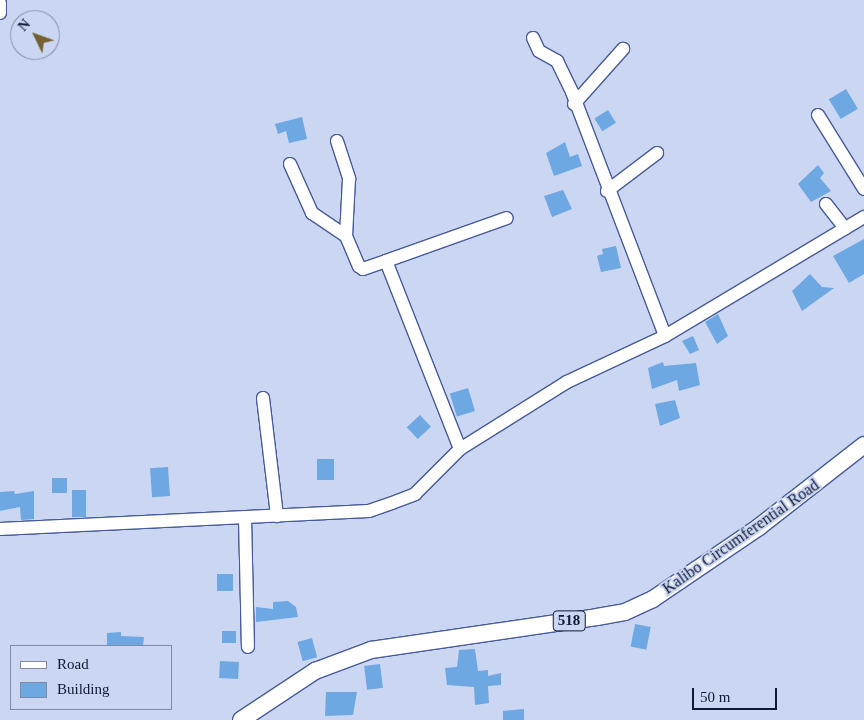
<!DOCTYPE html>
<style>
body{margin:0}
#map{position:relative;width:864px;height:720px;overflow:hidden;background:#cbd6f3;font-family:Georgia,serif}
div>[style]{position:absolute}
.building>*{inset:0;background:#6da8e2;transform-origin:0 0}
.roads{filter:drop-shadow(1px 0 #475b9b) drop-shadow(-1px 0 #475b9b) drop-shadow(0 1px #475b9b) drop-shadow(0 -1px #475b9b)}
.minor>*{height:12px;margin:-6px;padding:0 6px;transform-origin:6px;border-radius:6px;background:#fff}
.major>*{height:16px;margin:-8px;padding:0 8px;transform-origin:8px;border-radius:8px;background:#fff}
span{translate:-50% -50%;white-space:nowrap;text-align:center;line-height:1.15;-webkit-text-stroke:4px #cbd6f3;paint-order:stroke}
.shield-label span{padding:1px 4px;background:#cbd6f3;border:1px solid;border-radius:4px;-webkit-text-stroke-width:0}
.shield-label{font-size:15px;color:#101832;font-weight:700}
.street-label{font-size:16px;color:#101832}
.legend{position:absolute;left:10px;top:645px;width:162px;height:65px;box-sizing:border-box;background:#cbd6f3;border:1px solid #808aa6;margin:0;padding:6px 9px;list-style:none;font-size:15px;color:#101832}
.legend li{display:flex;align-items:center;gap:10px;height:25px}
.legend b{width:25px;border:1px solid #808aa6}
.north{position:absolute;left:10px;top:10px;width:50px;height:50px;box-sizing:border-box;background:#cbd6f3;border:1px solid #808aa6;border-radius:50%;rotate:312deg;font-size:14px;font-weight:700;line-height:20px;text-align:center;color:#101832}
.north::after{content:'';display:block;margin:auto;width:18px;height:22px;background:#73612f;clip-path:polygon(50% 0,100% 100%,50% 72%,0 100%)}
.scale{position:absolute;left:692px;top:688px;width:85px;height:22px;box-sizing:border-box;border:2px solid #101832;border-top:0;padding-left:6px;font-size:15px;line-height:18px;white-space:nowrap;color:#101832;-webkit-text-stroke:4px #cbd6f3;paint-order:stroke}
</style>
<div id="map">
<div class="building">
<i style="left:846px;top:89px;width:23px;height:20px;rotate:59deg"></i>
<i style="left:608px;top:110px;width:15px;height:16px;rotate:58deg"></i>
<i style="clip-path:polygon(302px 117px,307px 139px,289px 143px,286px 131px,278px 134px,275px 124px)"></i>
<i style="clip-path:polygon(565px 142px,570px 157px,578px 154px,582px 166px,554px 176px,546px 153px)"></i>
<i style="clip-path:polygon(818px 165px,824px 173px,820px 178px,831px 191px,811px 202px,798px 184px)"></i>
<i style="clip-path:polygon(563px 190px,572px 209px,552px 217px,544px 196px)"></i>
<i style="clip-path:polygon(864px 239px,864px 274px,849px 283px,833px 256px)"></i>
<i style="clip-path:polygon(616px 246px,621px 268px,601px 272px,597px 256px,603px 254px,602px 249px)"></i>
<i style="clip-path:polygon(810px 274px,822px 287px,834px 288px,802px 311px,792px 291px)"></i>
<i style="clip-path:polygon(718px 314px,728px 336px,717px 344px,705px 322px)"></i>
<i style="clip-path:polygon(693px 336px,699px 350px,690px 354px,682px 341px)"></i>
<i style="clip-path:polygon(663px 362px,664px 366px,696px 363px,700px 385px,679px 391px,677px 380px,652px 389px,648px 368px)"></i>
<i style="left:468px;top:388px;width:24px;height:19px;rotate:73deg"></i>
<i style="clip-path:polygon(675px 400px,680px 418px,660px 426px,655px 404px)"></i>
<i style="left:420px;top:415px;width:16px;height:18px;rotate:47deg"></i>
<i style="left:317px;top:459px;width:17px;height:21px"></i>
<i style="left:168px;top:467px;width:29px;height:18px;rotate:86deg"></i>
<i style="left:67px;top:478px;width:15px;height:15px;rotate:90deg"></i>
<i style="left:72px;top:490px;width:14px;height:27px"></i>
<i style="clip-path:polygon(14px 491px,15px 494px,34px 491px,34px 519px,21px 520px,20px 507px,0 511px,0 492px)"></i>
<i style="left:233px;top:574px;width:17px;height:16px;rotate:90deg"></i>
<i style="clip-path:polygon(288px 601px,296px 607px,298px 617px,256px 622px,256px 607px,273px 609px,273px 602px)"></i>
<i style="left:635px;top:624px;width:16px;height:23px;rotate:11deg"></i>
<i style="left:222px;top:631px;width:14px;height:12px"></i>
<i style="clip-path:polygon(121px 632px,121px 636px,144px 637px,143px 646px,107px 646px,107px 633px)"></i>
<i style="left:312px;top:638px;width:20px;height:15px;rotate:75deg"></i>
<i style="clip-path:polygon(475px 649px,478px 671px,488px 670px,488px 676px,501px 673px,501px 685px,488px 686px,489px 703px,475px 705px,474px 687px,447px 685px,445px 668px,457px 667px,459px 650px)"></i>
<i style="left:220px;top:661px;width:19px;height:17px;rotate:3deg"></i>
<i style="left:380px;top:664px;width:24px;height:16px;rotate:83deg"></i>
<i style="clip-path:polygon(326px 692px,357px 692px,353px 715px,325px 716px)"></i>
<i style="clip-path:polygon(524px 709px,524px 720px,503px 720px,503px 711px)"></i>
</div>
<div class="roads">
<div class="minor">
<i style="left:0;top:3px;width:10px;rotate:90deg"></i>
<i style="left:533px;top:38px;width:14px;rotate:65deg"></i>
<i style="left:539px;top:51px;width:21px;rotate:29deg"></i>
<i style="left:557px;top:61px;width:34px;rotate:64deg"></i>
<i style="left:572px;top:92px;width:261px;rotate:69.1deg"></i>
<i style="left:574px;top:104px;width:74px;rotate:-48.3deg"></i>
<i style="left:818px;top:115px;width:87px;rotate:58.1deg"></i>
<i style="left:337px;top:141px;width:40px;rotate:72deg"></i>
<i style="left:349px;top:179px;width:57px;rotate:93deg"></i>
<i style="left:290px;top:164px;width:54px;rotate:65.8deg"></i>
<i style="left:312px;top:213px;width:41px;rotate:34.1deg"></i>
<i style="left:346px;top:236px;width:33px;rotate:67deg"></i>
<i style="left:359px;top:266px;width:5px;rotate:37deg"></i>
<i style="left:363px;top:269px;width:24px;rotate:-19deg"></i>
<i style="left:386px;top:261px;width:202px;rotate:68.5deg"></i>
<i style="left:607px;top:191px;width:63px;rotate:-37.2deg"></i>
<i style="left:826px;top:204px;width:31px;rotate:52deg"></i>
<i style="left:386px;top:261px;width:128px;rotate:-19.6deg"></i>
<i style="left:263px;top:398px;width:119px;rotate:83.2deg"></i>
<i style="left:245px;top:517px;width:130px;rotate:88.7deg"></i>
<i style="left:0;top:529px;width:369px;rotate:-2.8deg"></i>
<i style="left:369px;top:511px;width:24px;rotate:-19deg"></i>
<i style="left:392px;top:503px;width:25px;rotate:-21deg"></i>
<i style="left:415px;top:494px;width:64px;rotate:-45deg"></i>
<i style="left:460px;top:449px;width:126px;rotate:-32.1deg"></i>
<i style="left:567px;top:382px;width:108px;rotate:-25.1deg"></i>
<i style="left:665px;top:336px;width:232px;rotate:-30.9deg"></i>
</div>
<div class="major">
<i style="left:241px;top:720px;width:89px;rotate:-33.5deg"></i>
<i style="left:315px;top:671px;width:60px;rotate:-20.6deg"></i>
<i style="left:371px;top:650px;width:228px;rotate:-8.3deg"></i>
<i style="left:597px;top:617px;width:28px;rotate:-10deg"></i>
<i style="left:625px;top:612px;width:31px;rotate:-25deg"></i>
<i style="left:653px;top:599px;width:128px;rotate:-34.2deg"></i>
<i style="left:759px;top:527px;width:133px;rotate:-38deg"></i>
</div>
</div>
<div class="shield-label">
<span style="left:569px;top:621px">518</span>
</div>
<div class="street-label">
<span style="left:741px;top:537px;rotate:-35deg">Kalibo Circumferential Road</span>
</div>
<ul class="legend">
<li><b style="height:6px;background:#fff"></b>Road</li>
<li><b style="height:14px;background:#6da8e2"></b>Building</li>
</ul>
<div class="north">N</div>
<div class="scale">50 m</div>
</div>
